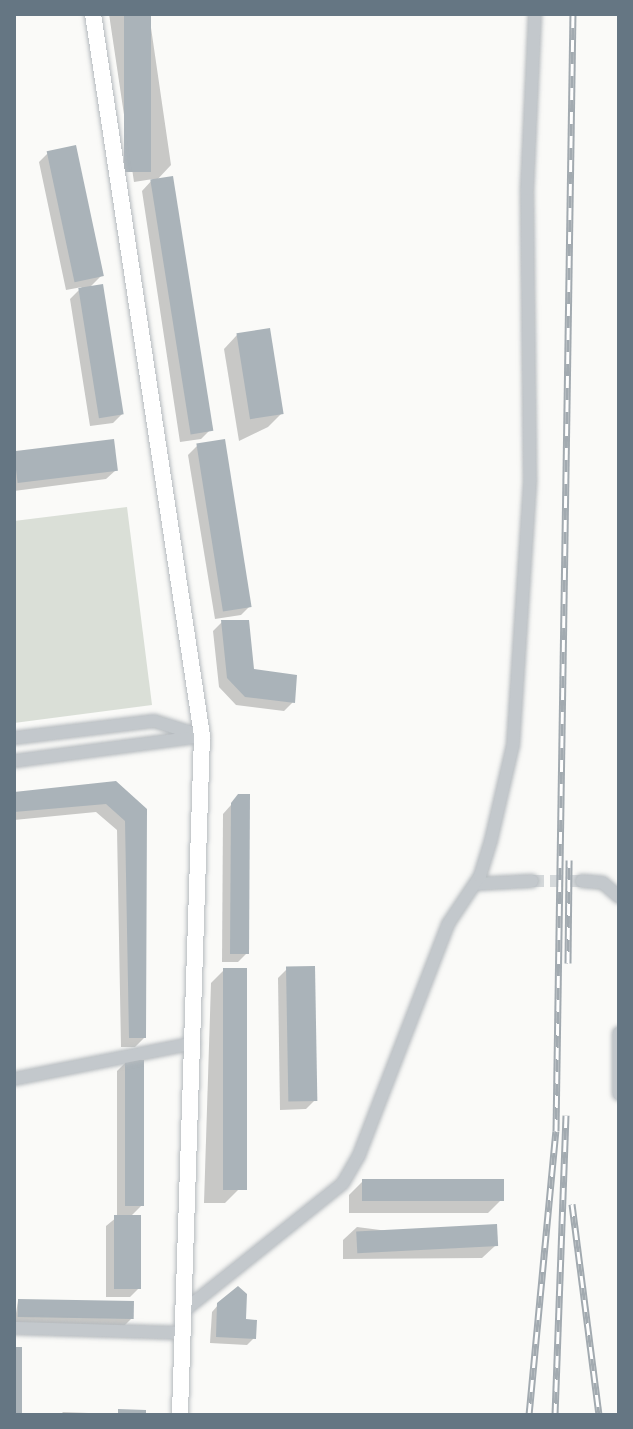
<!DOCTYPE html>
<style>
body{margin:0}
#map{position:relative;width:633px;height:1429px;overflow:hidden;background:#fafaf8;font-family:"Space Grotesk",sans-serif}
div>[style]{position:absolute}
.green>*{inset:0;background:#dadfd7}
.shadow>*{inset:0;background:#0003}
.building>*{inset:0;background:#aab3b9;transform-origin:0 0}
.minor-tunnel>*{height:12px;margin-top:-6px;transform-origin:0;background:repeating-linear-gradient(90deg,#d5d9db 0 12px,transparent 0 18px)}
.roads{filter:drop-shadow(0 0 2px #b5babe) drop-shadow(0 0 2px #b5babe)}
.minor>*{height:12px;margin:-6px;padding:0 6px;transform-origin:6px;border-radius:6px;background:#c3c8cc}
.major>*{height:16px;margin:-8px;padding:0 8px;transform-origin:8px;border-radius:8px;background:#fff}
.rail>*{height:7px;margin-top:-3.5px;transform-origin:0;background:repeating-linear-gradient(90deg,#fff 0 12px,#a2aab0 0 24px);box-sizing:border-box;border-block:2px solid #a2aab0}
span{translate:-50% -50%;white-space:nowrap;text-align:center;line-height:1.15;-webkit-text-stroke:8px #fff;paint-order:stroke}
.frame{position:absolute;inset:0;border:16px solid #657683;pointer-events:none}
</style>
<div id="map">
<div class="green">
<i style="clip-path:polygon(127px 507px,152px 705px,14px 723px,14px 521px)"></i>
</div>
<div class="shadow">
<i style="clip-path:polygon(109px 14px,149px 14px,171px 165px,156px 181px,210px 430px,201px 439px,180px 442px,142px 191px,153px 179px,134px 182px)"></i>
<i style="clip-path:polygon(48px 153px,101px 276px,88px 289px,122px 414px,113px 423px,90px 426px,70px 299px,82px 287px,66px 290px,39px 162px)"></i>
<i style="clip-path:polygon(237px 335px,282px 413px,268px 427px,239px 441px,224px 349px)"></i>
<i style="clip-path:polygon(197px 446px,250px 606px,241px 615px,215px 619px,188px 455px)"></i>
<i style="clip-path:polygon(14px 454px,116px 470px,106px 479px,14px 491px)"></i>
<i style="clip-path:polygon(222px 622px,252px 671px,293px 702px,284px 711px,236px 705px,219px 687px,213px 631px)"></i>
<i style="clip-path:polygon(115px 783px,145px 810px,144px 1038px,135px 1047px,121px 1047px,117px 830px,96px 812px,14px 820px,14px 794px)"></i>
<i style="clip-path:polygon(239px 796px,247px 953px,238px 962px,222px 962px,223px 814px)"></i>
<i style="clip-path:polygon(287px 969px,315px 1100px,306px 1109px,280px 1110px,278px 978px)"></i>
<i style="clip-path:polygon(224px 970px,238px 1190px,225px 1203px,204px 1203px,211px 983px)"></i>
<i style="clip-path:polygon(126px 1062px,142px 1205px,130px 1217px,139px 1288px,130px 1297px,106px 1297px,106px 1226px,117px 1217px,117px 1071px)"></i>
<i style="clip-path:polygon(363px 1181px,502px 1199px,488px 1213px,349px 1213px,349px 1195px)"></i>
<i style="clip-path:polygon(357px 1227px,496px 1245px,482px 1258px,343px 1259px,343px 1240px)"></i>
<i style="clip-path:polygon(18px 1301px,132px 1318px,123px 1327px,14px 1325px)"></i>
<i style="clip-path:polygon(219px 1304px,244px 1321px,254px 1338px,247px 1345px,210px 1343px,212px 1312px)"></i>
<i style="clip-path:polygon(63px 1412px,89px 1413px,89px 1415px,60px 1415px)"></i>
</div>
<div class="building">
<i style="left:124px;top:14px;width:27px;height:158px"></i>
<i style="left:76px;top:145px;width:134px;height:30px;rotate:78deg"></i>
<i style="left:173px;top:176px;width:258px;height:23px;rotate:81deg"></i>
<i style="left:103px;top:284px;width:132px;height:25px;rotate:81deg"></i>
<i style="left:270px;top:328px;width:87px;height:34px;rotate:81deg"></i>
<i style="left:114px;top:439px;width:32px;height:101px;rotate:83deg"></i>
<i style="left:225px;top:439px;width:170px;height:29px;rotate:81deg"></i>
<i style="clip-path:polygon(221px 620px,249px 620px,254px 669px,297px 675px,295px 703px,245px 697px,227px 678px)"></i>
<i style="clip-path:polygon(116px 781px,147px 809px,146px 1038px,129px 1038px,125px 821px,106px 804px,14px 812px,14px 792px)"></i>
<i style="clip-path:polygon(238px 794px,250px 794px,249px 954px,230px 954px,231px 803px)"></i>
<i style="left:315px;top:966px;width:135px;height:29px;rotate:89deg"></i>
<i style="left:223px;top:968px;width:24px;height:222px"></i>
<i style="left:125px;top:1060px;width:19px;height:146px"></i>
<i style="left:362px;top:1179px;width:142px;height:22px"></i>
<i style="left:114px;top:1215px;width:27px;height:74px"></i>
<i style="left:497px;top:1224px;width:22px;height:141px;rotate:87deg"></i>
<i style="clip-path:polygon(238px 1286px,247px 1294px,246px 1319px,257px 1320px,256px 1339px,216px 1337px,217px 1303px)"></i>
<i style="left:18px;top:1299px;width:116px;height:18px;rotate:1deg"></i>
<i style="left:14px;top:1347px;width:8px;height:68px"></i>
<i style="clip-path:polygon(118px 1409px,146px 1410px,146px 1415px,118px 1415px)"></i>
</div>
<div class="minor-tunnel">
<i style="left:532px;top:881px;width:50px"></i>
</div>
<div class="roads">
<div class="minor">
<i style="left:14px;top:738px;width:141px;rotate:-6.9deg"></i>
<i style="left:154px;top:721px;width:50px;rotate:17.4deg"></i>
<i style="left:14px;top:761px;width:185px;rotate:-7.5deg"></i>
<i style="left:582px;top:881px;width:21px;rotate:5deg"></i>
<i style="left:603px;top:883px;width:21px;rotate:41deg"></i>
<i style="left:475px;top:884px;width:57px;rotate:-3deg"></i>
<i style="left:619px;top:1033px;width:61px;rotate:90deg"></i>
<i style="left:14px;top:1079px;width:184px;rotate:-11.3deg"></i>
<i style="left:186px;top:1309px;width:201px;rotate:-38.7deg"></i>
<i style="left:343px;top:1183px;width:32px;rotate:-60deg"></i>
<i style="left:359px;top:1155px;width:248px;rotate:-68.9deg"></i>
<i style="left:448px;top:924px;width:58px;rotate:-56.3deg"></i>
<i style="left:480px;top:876px;width:38px;rotate:-73deg"></i>
<i style="left:491px;top:840px;width:98px;rotate:-77deg"></i>
<i style="left:513px;top:745px;width:266px;rotate:-86.3deg"></i>
<i style="left:530px;top:480px;width:291px;rotate:-90.6deg"></i>
<i style="left:527px;top:189px;width:175px;rotate:-87.4deg"></i>
<i style="left:14px;top:1328px;width:171px;rotate:1.7deg"></i>
</div>
<div class="major">
<i style="left:93px;top:14px;width:730px;rotate:81.41deg"></i>
<i style="left:202px;top:736px;width:679px;rotate:91.86deg"></i>
</div>
</div>
<div class="rail">
<i style="left:568px;top:963px;width:103px;rotate:-89.4deg"></i>
<i style="left:572px;top:1204px;width:213px;rotate:82.7deg"></i>
<i style="left:529px;top:1415px;width:285px;rotate:-84.6deg"></i>
<i style="left:556px;top:1131px;width:1117px;rotate:-89.13deg"></i>
<i style="left:555px;top:1415px;width:300px;rotate:-87.9deg"></i>
</div>
<div class="frame"></div>
</div>
